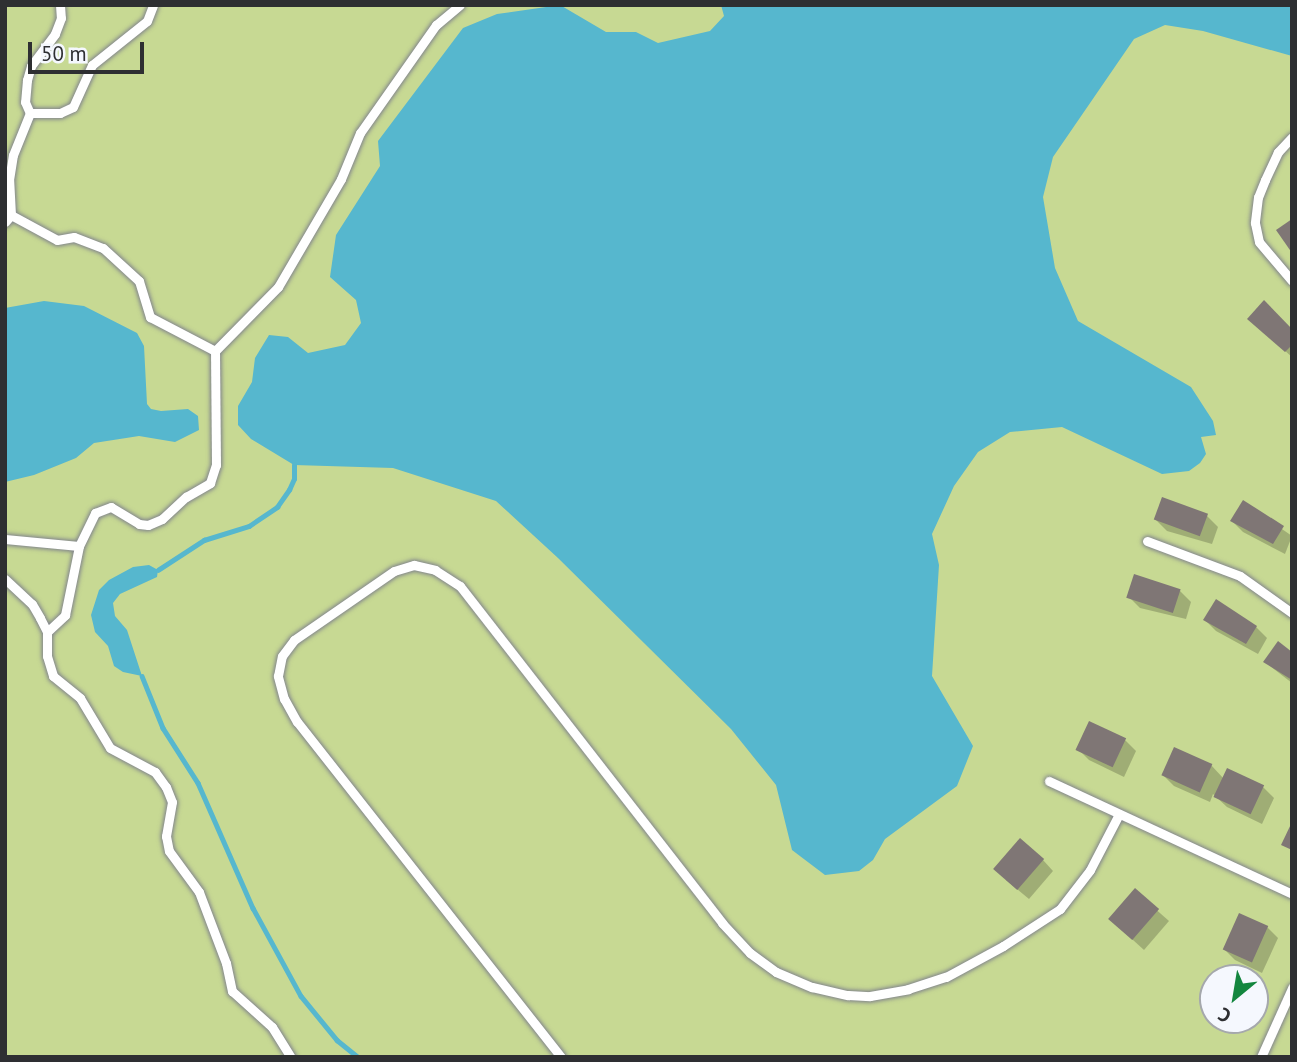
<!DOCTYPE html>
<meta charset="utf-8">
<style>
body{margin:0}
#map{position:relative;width:1297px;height:1062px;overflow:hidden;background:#f5f8fe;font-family:"PT Sans",sans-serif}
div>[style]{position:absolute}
.green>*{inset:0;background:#c7d993}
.water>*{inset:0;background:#56b7ce}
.shadow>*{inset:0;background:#0003}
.stream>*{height:4.5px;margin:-2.25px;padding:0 2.25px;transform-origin:2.25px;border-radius:2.25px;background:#56b7ce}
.building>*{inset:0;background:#7f7675;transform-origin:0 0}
.roads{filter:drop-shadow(0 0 2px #82858c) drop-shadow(0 0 2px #82858c)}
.lane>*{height:9px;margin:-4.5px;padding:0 4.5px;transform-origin:4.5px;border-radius:4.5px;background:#fff}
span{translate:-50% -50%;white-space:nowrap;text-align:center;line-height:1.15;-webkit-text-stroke:6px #f5f8fe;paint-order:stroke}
.frame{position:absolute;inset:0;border:7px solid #2e2f32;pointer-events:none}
.north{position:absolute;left:1199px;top:964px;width:70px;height:70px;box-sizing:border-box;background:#f5f8fe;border:2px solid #a5a8ac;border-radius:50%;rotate:210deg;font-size:19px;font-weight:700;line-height:28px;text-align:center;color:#2e2f32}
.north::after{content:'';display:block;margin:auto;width:24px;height:32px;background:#13863f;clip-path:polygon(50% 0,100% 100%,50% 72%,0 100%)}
.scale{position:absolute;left:28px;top:42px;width:116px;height:32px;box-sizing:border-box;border:4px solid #2e2f32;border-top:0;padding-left:9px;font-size:21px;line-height:24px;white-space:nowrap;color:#2e2f32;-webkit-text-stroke:5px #f5f8fe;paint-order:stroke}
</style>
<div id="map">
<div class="green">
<i style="clip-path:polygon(evenodd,5px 5px,1292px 5px,1292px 1057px,5px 1057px,5px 5px,1213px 978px,1255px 978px,1255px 1020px,1213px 1020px,1213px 978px)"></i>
</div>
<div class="water">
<i style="clip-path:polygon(560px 5px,606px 32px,636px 32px,658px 43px,710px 31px,724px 16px,721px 5px,1292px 5px,1292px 56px,1203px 31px,1165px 25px,1134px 39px,1053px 157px,1043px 197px,1055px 268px,1078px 321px,1191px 387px,1213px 421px,1216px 435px,1201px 437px,1206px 454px,1200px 463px,1189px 471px,1162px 474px,1062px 427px,1010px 432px,978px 452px,954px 486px,932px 534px,939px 565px,932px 676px,973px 746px,957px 786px,885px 839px,873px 860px,859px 871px,825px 875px,792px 850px,776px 785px,731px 729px,558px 558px,496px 501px,393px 468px,294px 465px,251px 439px,238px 425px,238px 406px,252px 382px,255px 358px,269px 335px,288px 337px,308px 353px,345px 345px,361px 323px,356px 300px,330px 277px,336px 235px,380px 166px,378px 141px,463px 28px,497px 14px)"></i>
<i style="clip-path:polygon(44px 301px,84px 306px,137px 333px,144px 346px,147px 404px,151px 409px,161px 411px,188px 409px,198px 416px,199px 430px,175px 442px,139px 436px,94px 443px,76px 458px,34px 475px,5px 482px,5px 308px)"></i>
<i style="clip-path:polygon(149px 565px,158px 570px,157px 577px,120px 594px,113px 603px,115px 616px,127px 630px,142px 676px,123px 672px,114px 666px,108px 646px,95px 632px,91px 615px,99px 590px,109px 580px,133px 567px)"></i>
</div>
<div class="shadow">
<i style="clip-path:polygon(1260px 329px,1292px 331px,1292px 357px)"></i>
<i style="clip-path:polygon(1243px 502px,1292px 536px,1285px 554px,1243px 532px,1232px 521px)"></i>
<i style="clip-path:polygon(1207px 516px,1218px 527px,1212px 544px,1167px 531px,1156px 520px)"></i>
<i style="clip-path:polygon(1180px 591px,1191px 602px,1186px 619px,1140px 608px,1129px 597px)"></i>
<i style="clip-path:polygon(1205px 620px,1256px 627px,1267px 638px,1258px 654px,1216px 631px)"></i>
<i style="clip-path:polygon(1292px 654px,1292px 683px,1265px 662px)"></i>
<i style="clip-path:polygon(1125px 740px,1136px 751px,1124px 777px,1089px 760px,1078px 749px)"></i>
<i style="clip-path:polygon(1211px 765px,1224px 779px,1263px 787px,1274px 798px,1262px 824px,1227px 807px,1213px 794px,1210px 802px,1174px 786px,1163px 775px)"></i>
<i style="clip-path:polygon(1043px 860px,1053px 871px,1029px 899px,1006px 880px)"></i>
<i style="clip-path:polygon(1135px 891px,1169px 921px,1144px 950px,1122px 930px)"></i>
<i style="clip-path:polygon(1267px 927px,1278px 938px,1262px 973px,1235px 960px,1224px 949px)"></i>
</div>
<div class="stream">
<i style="left:158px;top:570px;width:55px;rotate:-33.1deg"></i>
<i style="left:204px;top:540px;width:47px;rotate:-17.3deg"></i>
<i style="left:249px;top:526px;width:34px;rotate:-34deg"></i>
<i style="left:277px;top:507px;width:21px;rotate:-55deg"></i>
<i style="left:289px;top:490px;width:12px;rotate:-66deg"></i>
<i style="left:294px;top:479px;width:14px;rotate:-90deg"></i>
<i style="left:142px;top:676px;width:56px;rotate:68deg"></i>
<i style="left:163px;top:728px;width:65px;rotate:57.5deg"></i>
<i style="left:198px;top:783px;width:137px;rotate:66.3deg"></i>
<i style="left:253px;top:908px;width:100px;rotate:61.4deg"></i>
<i style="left:301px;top:996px;width:57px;rotate:50.7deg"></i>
<i style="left:337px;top:1040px;width:27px;rotate:39deg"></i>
</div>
<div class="building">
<i style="clip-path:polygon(1292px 219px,1292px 253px,1276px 230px)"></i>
<i style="clip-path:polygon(1264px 300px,1292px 329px,1292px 345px,1285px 352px,1247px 319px)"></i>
<i style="left:1162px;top:497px;width:49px;height:24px;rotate:20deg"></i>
<i style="clip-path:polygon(1243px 500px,1284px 526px,1273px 544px,1230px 521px)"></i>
<i style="left:1134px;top:574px;width:49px;height:25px;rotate:18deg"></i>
<i style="clip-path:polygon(1216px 599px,1257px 626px,1246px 644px,1203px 620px)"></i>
<i style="clip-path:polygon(1278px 641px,1292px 652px,1292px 680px,1263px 662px)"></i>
<i style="left:1089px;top:721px;width:41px;height:32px;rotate:25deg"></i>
<i style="left:1174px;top:747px;width:42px;height:31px;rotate:24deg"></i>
<i style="left:1227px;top:768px;width:41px;height:32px;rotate:25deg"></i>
<i style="clip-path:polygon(1292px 822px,1292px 850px,1281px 845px)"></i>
<i style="left:1020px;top:838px;width:32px;height:41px;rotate:41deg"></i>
<i style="left:1135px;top:888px;width:32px;height:41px;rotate:41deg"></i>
<i style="left:1239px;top:913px;width:32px;height:40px;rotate:24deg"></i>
</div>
<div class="roads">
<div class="lane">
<i style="left:60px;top:5px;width:13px;rotate:86deg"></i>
<i style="left:61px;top:18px;width:17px;rotate:111deg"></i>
<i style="left:55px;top:34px;width:40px;rotate:127deg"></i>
<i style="left:31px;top:66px;width:15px;rotate:106deg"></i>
<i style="left:27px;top:80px;width:22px;rotate:95deg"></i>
<i style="left:25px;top:102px;width:12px;rotate:66deg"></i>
<i style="left:30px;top:113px;width:30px"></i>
<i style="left:60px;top:113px;width:14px;rotate:-25deg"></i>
<i style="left:73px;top:107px;width:46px;rotate:-65.7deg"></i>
<i style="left:92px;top:65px;width:70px;rotate:-38.7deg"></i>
<i style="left:147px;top:21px;width:17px;rotate:-69deg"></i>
<i style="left:1292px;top:137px;width:21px;rotate:133deg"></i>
<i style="left:1278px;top:152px;width:31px;rotate:115deg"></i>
<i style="left:1265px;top:180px;width:18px;rotate:112deg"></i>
<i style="left:1258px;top:197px;width:26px;rotate:97deg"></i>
<i style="left:1255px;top:223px;width:19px;rotate:78deg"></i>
<i style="left:1259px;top:242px;width:51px;rotate:49.8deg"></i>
<i style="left:11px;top:215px;width:52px;rotate:28.5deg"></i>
<i style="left:57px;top:240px;width:17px;rotate:-10deg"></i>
<i style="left:74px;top:237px;width:31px;rotate:21deg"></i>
<i style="left:103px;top:248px;width:49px;rotate:42.5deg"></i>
<i style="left:139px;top:281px;width:38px;rotate:73deg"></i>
<i style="left:150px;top:317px;width:73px;rotate:27.6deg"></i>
<i style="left:5px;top:222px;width:9px;rotate:-49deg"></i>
<i style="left:11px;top:215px;width:35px;rotate:-93deg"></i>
<i style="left:9px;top:180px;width:25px;rotate:-81deg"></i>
<i style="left:13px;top:155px;width:45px;rotate:-68deg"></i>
<i style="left:215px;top:351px;width:90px;rotate:-45.5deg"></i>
<i style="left:278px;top:287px;width:125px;rotate:-59.7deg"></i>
<i style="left:341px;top:179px;width:50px;rotate:-67.6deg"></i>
<i style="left:360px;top:133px;width:132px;rotate:-54.9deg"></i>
<i style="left:436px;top:25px;width:31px;rotate:-40deg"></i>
<i style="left:5px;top:539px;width:74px;rotate:5.4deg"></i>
<i style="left:1147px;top:541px;width:99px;rotate:20.6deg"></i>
<i style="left:1240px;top:576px;width:64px;rotate:35.4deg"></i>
<i style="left:5px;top:579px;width:37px;rotate:43deg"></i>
<i style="left:32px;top:604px;width:16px;rotate:60deg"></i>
<i style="left:40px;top:618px;width:16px;rotate:63deg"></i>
<i style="left:47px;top:632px;width:24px;rotate:90deg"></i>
<i style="left:47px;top:656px;width:21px;rotate:73deg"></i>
<i style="left:53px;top:676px;width:35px;rotate:39deg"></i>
<i style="left:80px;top:698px;width:58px;rotate:59deg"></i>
<i style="left:110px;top:748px;width:51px;rotate:28.1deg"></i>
<i style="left:155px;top:772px;width:19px;rotate:54deg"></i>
<i style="left:166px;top:787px;width:16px;rotate:68deg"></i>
<i style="left:172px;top:802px;width:35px;rotate:100deg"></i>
<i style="left:166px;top:836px;width:15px;rotate:79deg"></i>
<i style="left:169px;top:851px;width:51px;rotate:53.8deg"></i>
<i style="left:199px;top:892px;width:76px;rotate:69.2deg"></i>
<i style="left:226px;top:963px;width:29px;rotate:78deg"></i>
<i style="left:232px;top:991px;width:54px;rotate:42deg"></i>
<i style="left:272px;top:1027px;width:36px;rotate:58deg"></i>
<i style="left:47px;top:632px;width:25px;rotate:-43deg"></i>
<i style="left:65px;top:615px;width:70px;rotate:-78.5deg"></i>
<i style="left:79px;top:546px;width:37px;rotate:-64deg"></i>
<i style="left:95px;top:513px;width:17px;rotate:-21deg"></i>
<i style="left:111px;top:507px;width:33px;rotate:31deg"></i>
<i style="left:139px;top:524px;width:9px;rotate:6deg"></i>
<i style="left:148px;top:525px;width:15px;rotate:-23deg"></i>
<i style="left:162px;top:519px;width:33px;rotate:-43deg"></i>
<i style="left:186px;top:497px;width:28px;rotate:-30deg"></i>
<i style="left:210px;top:483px;width:19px;rotate:-72deg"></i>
<i style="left:216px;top:465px;width:114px;rotate:-90.5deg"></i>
<i style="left:1049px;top:781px;width:268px;rotate:24.9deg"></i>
<i style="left:561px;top:1057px;width:427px;rotate:-128.2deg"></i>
<i style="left:297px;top:722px;width:26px;rotate:-119deg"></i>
<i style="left:284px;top:699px;width:24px;rotate:-105deg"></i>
<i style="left:278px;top:676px;width:20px;rotate:-79deg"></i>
<i style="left:282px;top:656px;width:20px;rotate:-53deg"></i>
<i style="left:294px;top:640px;width:121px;rotate:-34.6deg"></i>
<i style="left:394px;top:571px;width:21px;rotate:-17deg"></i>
<i style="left:414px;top:565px;width:22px;rotate:13deg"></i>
<i style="left:435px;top:570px;width:30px;rotate:33deg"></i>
<i style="left:460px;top:586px;width:427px;rotate:52.1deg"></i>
<i style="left:722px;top:923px;width:41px;rotate:47deg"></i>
<i style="left:750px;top:953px;width:32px;rotate:36deg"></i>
<i style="left:776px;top:972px;width:39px;rotate:23deg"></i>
<i style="left:812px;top:987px;width:37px;rotate:13deg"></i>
<i style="left:848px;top:995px;width:22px;rotate:3deg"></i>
<i style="left:870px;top:996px;width:39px;rotate:-10deg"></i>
<i style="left:908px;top:989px;width:40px;rotate:-18deg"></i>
<i style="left:946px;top:977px;width:65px;rotate:-28.5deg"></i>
<i style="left:1003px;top:946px;width:68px;rotate:-33deg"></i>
<i style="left:1060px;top:909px;width:49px;rotate:-52.4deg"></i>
<i style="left:1090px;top:870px;width:63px;rotate:-62.6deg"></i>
<i style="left:1261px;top:1057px;width:76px;rotate:-65.8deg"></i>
</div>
</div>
<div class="frame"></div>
<div class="north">С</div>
<div class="scale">50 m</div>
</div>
